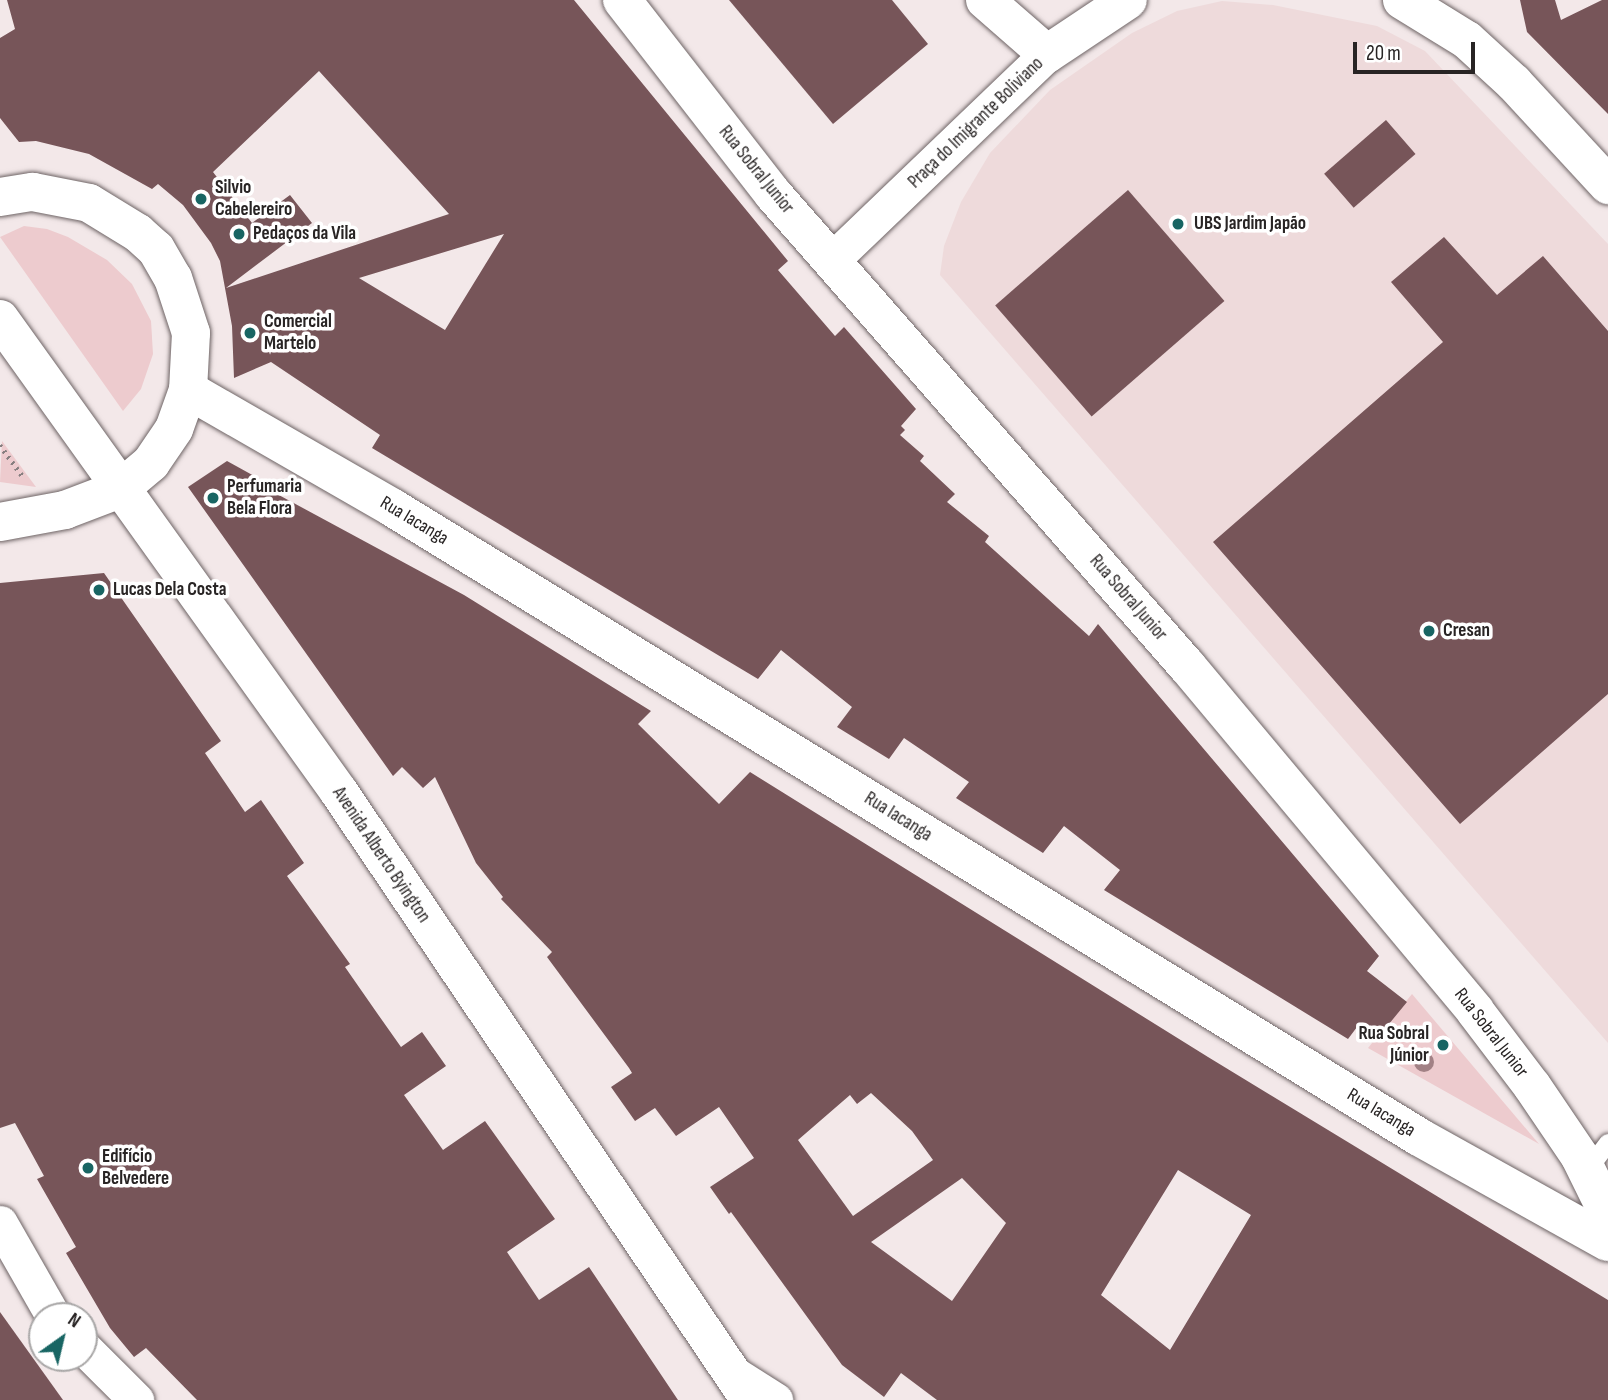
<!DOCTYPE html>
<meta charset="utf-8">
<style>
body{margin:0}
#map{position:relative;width:1608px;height:1400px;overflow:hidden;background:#f3e8e9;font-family:"Sofia Sans Condensed",sans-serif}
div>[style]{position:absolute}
.built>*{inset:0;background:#eedadb}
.green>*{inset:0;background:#edcbce}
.building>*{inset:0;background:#775559;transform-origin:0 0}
.path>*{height:4.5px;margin-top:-2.25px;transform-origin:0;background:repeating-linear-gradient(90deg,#877f80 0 2px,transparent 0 7px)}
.roads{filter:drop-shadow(0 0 2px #6e6465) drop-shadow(0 0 2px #6e6465)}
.lane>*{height:18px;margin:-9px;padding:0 9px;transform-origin:9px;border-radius:9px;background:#fff}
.street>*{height:35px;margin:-17.5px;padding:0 17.5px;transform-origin:17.5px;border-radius:17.5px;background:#fff}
.secondary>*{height:38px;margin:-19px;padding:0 19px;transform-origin:19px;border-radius:19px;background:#fff}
.trees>*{width:20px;height:20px;margin:-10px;border-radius:50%;background:#a28185}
.dots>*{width:19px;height:19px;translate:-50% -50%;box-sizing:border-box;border:4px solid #fff;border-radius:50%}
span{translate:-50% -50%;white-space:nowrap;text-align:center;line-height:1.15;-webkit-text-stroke:7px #fff;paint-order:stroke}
.street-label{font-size:19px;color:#282424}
.poi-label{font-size:19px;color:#282424;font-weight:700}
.left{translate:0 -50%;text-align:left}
.right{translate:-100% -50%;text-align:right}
.north{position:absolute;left:28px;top:1302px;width:70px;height:70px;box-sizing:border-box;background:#fff;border:2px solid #a9a7a7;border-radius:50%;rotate:34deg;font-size:19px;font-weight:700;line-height:28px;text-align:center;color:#282424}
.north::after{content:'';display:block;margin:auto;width:24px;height:32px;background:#186563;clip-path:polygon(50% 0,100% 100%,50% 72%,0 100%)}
.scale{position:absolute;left:1353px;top:42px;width:122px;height:32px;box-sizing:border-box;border:4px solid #282424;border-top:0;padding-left:9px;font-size:21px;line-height:24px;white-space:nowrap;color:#282424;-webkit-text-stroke:5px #fff;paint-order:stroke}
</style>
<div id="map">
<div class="built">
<i style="clip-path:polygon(1222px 1px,1273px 5px,1377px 26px,1425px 51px,1608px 244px,1608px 1043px,940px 275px,944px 246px,961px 202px,990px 153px,1050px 90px,1132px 33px,1177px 11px)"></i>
</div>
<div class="green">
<i style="clip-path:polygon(24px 226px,47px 229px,68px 237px,107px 260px,132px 284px,151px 321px,153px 354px,141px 389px,123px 411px,0 237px)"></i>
<i style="clip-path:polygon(2px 441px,36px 487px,0 482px)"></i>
<i style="clip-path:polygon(1412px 994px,1539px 1144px,1368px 1048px)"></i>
</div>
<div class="building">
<i style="clip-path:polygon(evenodd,7px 0,574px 0,788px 261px,778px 270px,835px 336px,844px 327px,916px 409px,901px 426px,905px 430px,900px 435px,924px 456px,920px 461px,955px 494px,947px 502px,989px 536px,985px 542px,1089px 636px,1098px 624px,1379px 956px,1367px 971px,1407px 1002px,1375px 1041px,1357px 1027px,1348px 1039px,1104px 890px,1120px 870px,1064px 826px,1043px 853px,956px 798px,969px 782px,904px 738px,889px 759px,837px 727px,852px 707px,781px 650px,758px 679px,372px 448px,380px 435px,271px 362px,234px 378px,232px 326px,220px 261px,211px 243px,183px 205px,158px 184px,152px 189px,89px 154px,36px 141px,19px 142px,0 118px,0 38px,15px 29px,7px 0,319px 71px,449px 214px,226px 288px,312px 223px,290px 195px,252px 223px,213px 172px,319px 71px,7px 0,504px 234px,445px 330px,359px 278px,504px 234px)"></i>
<i style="clip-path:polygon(729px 0,892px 0,928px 44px,833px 124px)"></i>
<i style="clip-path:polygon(1520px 0,1555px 0,1561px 20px,1602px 0,1608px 0,1608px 114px,1527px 32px)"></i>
<i style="left:1386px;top:120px;width:45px;height:82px;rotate:49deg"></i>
<i style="left:1128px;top:190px;width:147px;height:176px;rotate:49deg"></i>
<i style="clip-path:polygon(1444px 237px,1497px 295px,1543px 256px,1608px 331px,1608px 694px,1460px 824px,1213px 542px,1443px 342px,1391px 282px)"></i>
<i style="clip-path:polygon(evenodd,227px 461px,267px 483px,264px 487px,464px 595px,651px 711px,638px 724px,719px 804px,750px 772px,1208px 1057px,1608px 1300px,1608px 1400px,937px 1400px,901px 1373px,884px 1397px,842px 1365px,731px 1212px,729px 1214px,710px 1187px,754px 1158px,719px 1107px,676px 1136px,655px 1108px,635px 1121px,611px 1087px,632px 1073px,629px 1068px,547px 957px,552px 952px,501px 899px,503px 897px,476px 863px,435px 777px,423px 788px,402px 767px,393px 776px,188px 487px,227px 461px,871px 1093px,912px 1131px,933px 1160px,853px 1216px,798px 1140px,850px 1095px,857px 1104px,871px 1093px,227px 461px,1178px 1170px,1251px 1215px,1170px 1350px,1101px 1295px,1178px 1170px,227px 461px,962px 1178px,1006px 1223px,952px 1301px,871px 1242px,962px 1178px)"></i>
<i style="clip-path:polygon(104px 573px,221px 741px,205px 753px,245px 812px,261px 800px,304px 863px,287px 876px,350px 964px,345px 967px,377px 1013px,401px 1047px,422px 1032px,446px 1066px,404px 1095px,443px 1150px,485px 1121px,555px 1219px,507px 1252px,539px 1300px,589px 1267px,678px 1400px,197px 1400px,146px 1348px,134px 1357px,110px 1328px,66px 1253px,76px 1247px,37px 1179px,44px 1176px,15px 1123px,0 1128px,0 583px)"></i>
<i style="clip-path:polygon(0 1312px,63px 1400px,0 1400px)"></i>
</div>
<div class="path">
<i style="left:0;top:445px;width:41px;rotate:54deg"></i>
</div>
<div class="roads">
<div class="lane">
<i style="left:1587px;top:1171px;width:35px;rotate:-53deg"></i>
</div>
<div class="street">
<i style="left:833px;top:259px;width:296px;rotate:-43.8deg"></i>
<i style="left:0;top:1223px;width:107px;rotate:60.3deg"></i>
<i style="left:84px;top:1348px;width:74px;rotate:45deg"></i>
<i style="left:734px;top:1374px;width:49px;rotate:32.4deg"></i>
</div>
<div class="secondary">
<i style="left:622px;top:0;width:246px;rotate:52.1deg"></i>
<i style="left:773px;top:194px;width:628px;rotate:48.75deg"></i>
<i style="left:1187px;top:666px;width:449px;rotate:50.1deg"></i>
<i style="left:1475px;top:1011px;width:94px;rotate:52.8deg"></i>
<i style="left:1532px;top:1086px;width:86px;rotate:55.9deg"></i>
<i style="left:1580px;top:1157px;width:64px;rotate:63.8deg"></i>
<i style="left:985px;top:0;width:82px;rotate:41.1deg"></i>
<i style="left:1047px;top:54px;width:97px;rotate:-33.7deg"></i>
<i style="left:1402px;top:0;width:76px;rotate:31.6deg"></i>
<i style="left:1467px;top:40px;width:64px;rotate:42.5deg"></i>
<i style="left:1514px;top:83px;width:139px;rotate:47.3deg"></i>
<i style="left:0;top:197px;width:33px;rotate:-9deg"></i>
<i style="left:33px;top:192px;width:57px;rotate:11.1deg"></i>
<i style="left:89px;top:203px;width:57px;rotate:31.5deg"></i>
<i style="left:138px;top:233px;width:24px;rotate:42deg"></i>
<i style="left:156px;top:249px;width:34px;rotate:60deg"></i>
<i style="left:173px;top:278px;width:58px;rotate:71.9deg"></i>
<i style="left:191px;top:333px;width:57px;rotate:93deg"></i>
<i style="left:188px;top:390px;width:41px;rotate:109.7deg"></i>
<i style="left:174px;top:429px;width:41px;rotate:124.1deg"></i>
<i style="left:151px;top:463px;width:40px;rotate:140deg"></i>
<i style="left:120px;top:489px;width:59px;rotate:159.1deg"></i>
<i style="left:65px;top:510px;width:66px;rotate:169.5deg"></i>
<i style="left:0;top:319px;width:582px;rotate:54.37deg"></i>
<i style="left:339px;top:792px;width:734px;rotate:55.94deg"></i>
<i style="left:188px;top:390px;width:237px;rotate:29.9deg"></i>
<i style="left:393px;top:508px;width:1203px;rotate:31.51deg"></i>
<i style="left:1419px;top:1137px;width:216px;rotate:29.1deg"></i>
</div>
</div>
<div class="trees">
<i style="left:1424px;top:1062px"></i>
</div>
<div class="dots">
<i style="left:201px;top:199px;background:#186563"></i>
<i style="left:1178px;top:224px;background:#186563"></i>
<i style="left:239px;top:234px;background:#186563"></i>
<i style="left:250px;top:333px;background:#186563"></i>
<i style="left:213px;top:498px;background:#186563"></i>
<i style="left:99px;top:590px;background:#186563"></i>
<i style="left:1429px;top:631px;background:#186563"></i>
<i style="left:1443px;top:1045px;background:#186563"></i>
<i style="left:88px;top:1168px;background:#186563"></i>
</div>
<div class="street-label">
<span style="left:976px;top:123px;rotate:-44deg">Praça do Imigrante Boliviano</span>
<span style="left:756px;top:170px;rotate:51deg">Rua Sobral Junior</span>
<span style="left:414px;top:521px;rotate:31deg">Rua Iacanga</span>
<span style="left:1128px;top:598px;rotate:49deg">Rua Sobral Junior</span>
<span style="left:898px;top:817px;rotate:32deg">Rua Iacanga</span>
<span style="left:381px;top:855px;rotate:56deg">Avenida Alberto Byington</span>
<span style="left:1491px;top:1033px;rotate:52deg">Rua Sobral Junior</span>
<span style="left:1381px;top:1113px;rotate:31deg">Rua Iacanga</span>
</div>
<div class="poi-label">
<span class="left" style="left:215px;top:199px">Silvio<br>Cabelereiro</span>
<span class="left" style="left:1194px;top:224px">UBS Jardim Japão</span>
<span class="left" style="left:253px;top:234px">Pedaços da Vila</span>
<span class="left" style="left:264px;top:333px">Comercial<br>Martelo</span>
<span class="left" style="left:227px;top:498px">Perfumaria<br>Bela Flora</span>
<span class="left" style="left:113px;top:590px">Lucas Dela Costa</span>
<span class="left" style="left:1443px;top:631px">Cresan</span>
<span class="right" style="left:1429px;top:1045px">Rua Sobral<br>Júnior</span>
<span class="left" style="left:102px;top:1168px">Edifício<br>Belvedere</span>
</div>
<div class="north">N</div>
<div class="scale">20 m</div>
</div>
